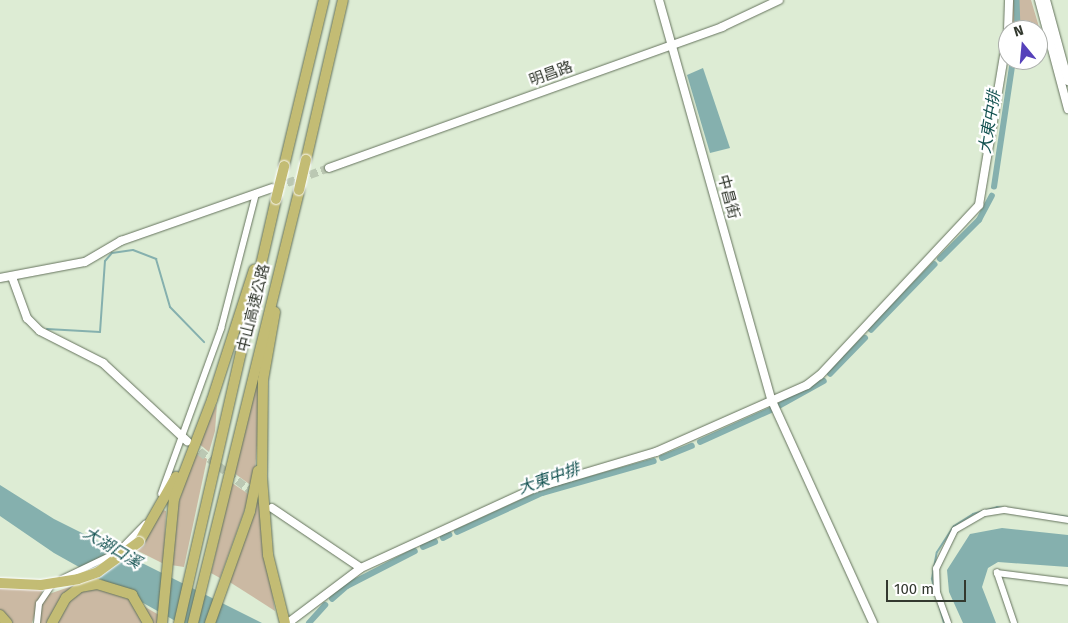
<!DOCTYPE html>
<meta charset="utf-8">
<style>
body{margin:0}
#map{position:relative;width:1068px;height:623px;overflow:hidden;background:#ddecd4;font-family:"Fira Sans","Noto Sans TC",sans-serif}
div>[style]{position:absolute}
.green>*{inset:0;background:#cbb9a3}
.water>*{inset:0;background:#85b0ae}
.stream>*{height:2px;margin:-1px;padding:0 1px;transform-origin:1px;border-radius:1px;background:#85b0ae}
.canal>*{height:5.5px;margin:-2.75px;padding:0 2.75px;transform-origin:2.75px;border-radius:2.75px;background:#85b0ae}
.secondary-tunnel>*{height:8px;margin-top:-4px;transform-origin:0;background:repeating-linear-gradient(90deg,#bbc8b3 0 8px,transparent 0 12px)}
.roads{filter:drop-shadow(0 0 1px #65735d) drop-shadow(0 0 1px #65735d)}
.street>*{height:5.5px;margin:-2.75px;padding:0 2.75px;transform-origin:2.75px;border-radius:2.75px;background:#fff}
.secondary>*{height:8px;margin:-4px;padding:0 4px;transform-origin:4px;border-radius:4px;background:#fff}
.highway>*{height:10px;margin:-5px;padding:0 5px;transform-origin:5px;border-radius:5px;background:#c3bc74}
.bridges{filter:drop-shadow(0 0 1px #fff) drop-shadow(0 0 1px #fff)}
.highway-bridge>*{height:10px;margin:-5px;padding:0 5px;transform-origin:5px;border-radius:5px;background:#c3bc74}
span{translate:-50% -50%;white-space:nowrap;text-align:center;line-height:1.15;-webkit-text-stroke:4.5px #fff;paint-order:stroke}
.street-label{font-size:15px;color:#33392f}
.water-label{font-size:16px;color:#135251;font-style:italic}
.north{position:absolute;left:998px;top:20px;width:50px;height:50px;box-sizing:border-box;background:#fff;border:1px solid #adb0ac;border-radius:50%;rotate:343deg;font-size:14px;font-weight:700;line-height:20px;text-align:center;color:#33392f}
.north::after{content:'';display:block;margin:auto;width:18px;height:22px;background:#5642ba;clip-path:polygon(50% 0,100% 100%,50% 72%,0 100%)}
.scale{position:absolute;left:886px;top:580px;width:80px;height:22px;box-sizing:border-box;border:2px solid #33392f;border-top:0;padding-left:6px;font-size:15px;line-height:18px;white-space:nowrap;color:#33392f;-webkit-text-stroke:4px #fff;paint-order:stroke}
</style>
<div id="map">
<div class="green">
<i style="clip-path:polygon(1012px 0,1031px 0,1045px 47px,1038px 46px,1038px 30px,1012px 30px)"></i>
<i style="clip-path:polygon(265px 339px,255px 471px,252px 486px,234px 473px)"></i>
<i style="clip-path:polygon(217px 404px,215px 431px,209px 452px,198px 443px)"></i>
<i style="clip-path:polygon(195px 451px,207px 459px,184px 567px,171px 565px,175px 514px)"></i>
<i style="clip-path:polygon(232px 483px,250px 495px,220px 578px,211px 573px)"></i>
<i style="clip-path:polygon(256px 501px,259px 503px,275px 611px,228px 581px)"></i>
<i style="clip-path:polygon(163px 510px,166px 511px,164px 564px,136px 550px)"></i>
<i style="clip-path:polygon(95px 578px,159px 615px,158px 623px,39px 623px,42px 603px,49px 594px)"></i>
<i style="clip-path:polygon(0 586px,43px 589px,32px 623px,0 623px)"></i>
</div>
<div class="water">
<i style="clip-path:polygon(703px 68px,730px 148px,710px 153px,687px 75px)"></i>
<i style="clip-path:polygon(0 485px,54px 519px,262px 623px,179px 623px,54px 553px,0 516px)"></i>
<i style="clip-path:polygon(1002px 528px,1068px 535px,1068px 567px,998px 562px,988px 568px,982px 587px,996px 623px,963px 623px,949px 592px,947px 570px,970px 534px)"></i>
</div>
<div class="stream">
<i style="left:47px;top:329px;width:53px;rotate:3.2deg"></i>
<i style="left:100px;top:332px;width:71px;rotate:-86deg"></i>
<i style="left:105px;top:261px;width:11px;rotate:-49deg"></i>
<i style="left:112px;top:253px;width:21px;rotate:-8deg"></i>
<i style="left:133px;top:250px;width:25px;rotate:21deg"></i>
<i style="left:156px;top:259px;width:50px;rotate:73.7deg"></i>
<i style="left:170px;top:307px;width:49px;rotate:45.8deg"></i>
<i style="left:944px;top:623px;width:46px;rotate:-105.3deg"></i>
<i style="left:932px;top:579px;width:27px;rotate:-80deg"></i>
<i style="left:937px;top:552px;width:31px;rotate:-57deg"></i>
<i style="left:954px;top:526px;width:22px;rotate:-32deg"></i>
<i style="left:973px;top:514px;width:25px;rotate:-16deg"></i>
<i style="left:997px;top:507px;width:72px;rotate:8deg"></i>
</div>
<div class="canal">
<i style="left:1017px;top:0;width:30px;rotate:88deg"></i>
<i style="left:994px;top:187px;width:128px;rotate:-81.5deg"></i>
<i style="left:940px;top:259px;width:55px;rotate:-45deg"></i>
<i style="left:979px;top:220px;width:27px;rotate:-62deg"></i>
<i style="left:871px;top:330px;width:91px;rotate:-45.9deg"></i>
<i style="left:830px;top:374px;width:50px;rotate:-45.8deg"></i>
<i style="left:779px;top:406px;width:51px;rotate:-29.1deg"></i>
<i style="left:700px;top:442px;width:78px;rotate:-24.3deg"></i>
<i style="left:662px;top:458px;width:32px;rotate:-22deg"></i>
<i style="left:457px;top:532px;width:94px;rotate:-24.6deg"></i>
<i style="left:542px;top:493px;width:116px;rotate:-15.9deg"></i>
<i style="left:443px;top:538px;width:7px;rotate:-27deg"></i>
<i style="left:423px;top:547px;width:13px;rotate:-23deg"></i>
<i style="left:332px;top:599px;width:20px;rotate:-41deg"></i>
<i style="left:347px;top:586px;width:76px;rotate:-27.2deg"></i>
<i style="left:309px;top:623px;width:24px;rotate:-48deg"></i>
</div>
<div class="secondary-tunnel">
<i style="left:276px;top:187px;width:56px;rotate:-19.7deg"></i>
<i style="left:190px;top:444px;width:83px;rotate:37.7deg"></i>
</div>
<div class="roads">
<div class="street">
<i style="left:161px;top:494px;width:176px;rotate:-70deg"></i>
<i style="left:221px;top:329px;width:139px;rotate:-75.5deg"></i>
<i style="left:62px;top:579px;width:62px;rotate:-25.7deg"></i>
<i style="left:118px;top:552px;width:39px;rotate:-46deg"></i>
<i style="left:37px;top:623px;width:19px;rotate:-84deg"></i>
<i style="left:39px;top:604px;width:23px;rotate:-56deg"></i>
<i style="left:948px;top:623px;width:32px;rotate:-110deg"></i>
<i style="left:937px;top:593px;width:24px;rotate:-92deg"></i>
<i style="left:936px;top:569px;width:43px;rotate:-64deg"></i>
<i style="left:955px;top:530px;width:34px;rotate:-30deg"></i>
<i style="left:985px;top:513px;width:20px;rotate:-9deg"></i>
<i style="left:1005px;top:510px;width:64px;rotate:9deg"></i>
<i style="left:1014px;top:623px;width:53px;rotate:-108.8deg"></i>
<i style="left:997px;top:573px;width:72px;rotate:7.2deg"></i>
</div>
<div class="secondary">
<i style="left:659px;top:0;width:417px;rotate:74.3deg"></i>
<i style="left:772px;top:401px;width:244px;rotate:65.5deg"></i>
<i style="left:1039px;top:0;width:113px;rotate:75.1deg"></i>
<i style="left:1046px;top:0;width:84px;rotate:74.8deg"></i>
<i style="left:1008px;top:30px;width:30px;rotate:-88deg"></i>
<i style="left:329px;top:168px;width:418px;rotate:-19.7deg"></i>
<i style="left:722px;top:27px;width:63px;rotate:-25.3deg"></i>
<i style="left:12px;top:277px;width:44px;rotate:69.9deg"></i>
<i style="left:27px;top:318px;width:18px;rotate:45deg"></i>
<i style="left:40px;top:331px;width:71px;rotate:26.9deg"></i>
<i style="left:103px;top:363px;width:115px;rotate:42.9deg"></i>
<i style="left:0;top:278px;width:86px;rotate:-10.7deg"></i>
<i style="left:85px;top:262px;width:42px;rotate:-30.3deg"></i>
<i style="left:121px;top:241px;width:160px;rotate:-19.3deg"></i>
<i style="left:272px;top:508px;width:107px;rotate:34deg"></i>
<i style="left:288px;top:623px;width:91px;rotate:-37deg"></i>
<i style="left:361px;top:568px;width:192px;rotate:-24.7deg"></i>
<i style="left:535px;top:488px;width:126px;rotate:-16.6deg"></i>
<i style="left:656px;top:452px;width:165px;rotate:-23.9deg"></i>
<i style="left:807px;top:385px;width:16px;rotate:-38deg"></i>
<i style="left:820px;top:375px;width:233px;rotate:-46.9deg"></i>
<i style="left:979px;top:205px;width:176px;rotate:-80.5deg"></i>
</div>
<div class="highway">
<i style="left:306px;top:160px;width:164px;rotate:-77deg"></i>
<i style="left:284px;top:166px;width:171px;rotate:-76.5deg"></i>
<i style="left:275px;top:312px;width:69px;rotate:100deg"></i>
<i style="left:263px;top:380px;width:98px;rotate:90.6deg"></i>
<i style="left:262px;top:478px;width:77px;rotate:85.5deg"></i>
<i style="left:268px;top:555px;width:70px;rotate:76deg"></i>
<i style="left:139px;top:542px;width:75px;rotate:-60.4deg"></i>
<i style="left:0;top:615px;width:11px;rotate:49deg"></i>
<i style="left:52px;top:623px;width:29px;rotate:-61deg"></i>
<i style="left:66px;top:598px;width:18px;rotate:-38deg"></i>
<i style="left:80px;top:587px;width:17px;rotate:-10deg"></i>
<i style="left:97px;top:584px;width:37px;rotate:17deg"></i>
<i style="left:132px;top:595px;width:32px;rotate:60deg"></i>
<i style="left:162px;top:623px;width:125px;rotate:-84.5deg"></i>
<i style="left:174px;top:499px;width:106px;rotate:-69deg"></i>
<i style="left:212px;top:400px;width:137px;rotate:-72.1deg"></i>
<i style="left:179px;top:623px;width:435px;rotate:-77.1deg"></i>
<i style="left:193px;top:623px;width:446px;rotate:-76.2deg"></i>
<i style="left:210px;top:623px;width:119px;rotate:-70.3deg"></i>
<i style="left:250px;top:511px;width:41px;rotate:-78.7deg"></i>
</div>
</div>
<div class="bridges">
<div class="highway-bridge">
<i style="left:299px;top:190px;width:31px;rotate:-77deg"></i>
<i style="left:276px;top:199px;width:34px;rotate:-76deg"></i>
<i style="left:0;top:583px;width:41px;rotate:2.8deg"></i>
<i style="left:41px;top:585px;width:37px;rotate:-9deg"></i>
<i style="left:78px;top:579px;width:21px;rotate:-19deg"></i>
<i style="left:98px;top:572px;width:51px;rotate:-36.2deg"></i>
</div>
</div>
<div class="street-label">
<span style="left:551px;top:74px;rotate:-20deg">明昌路</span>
<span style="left:728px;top:197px;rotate:75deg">中昌街</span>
<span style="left:254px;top:308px;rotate:-76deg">中山高速公路</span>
</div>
<div class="water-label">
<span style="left:990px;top:122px;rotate:-81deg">大東中排</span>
<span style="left:549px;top:479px;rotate:-19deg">大東中排</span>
<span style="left:112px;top:548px;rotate:31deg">大湖口溪</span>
</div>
<div class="north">N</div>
<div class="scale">100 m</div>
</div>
